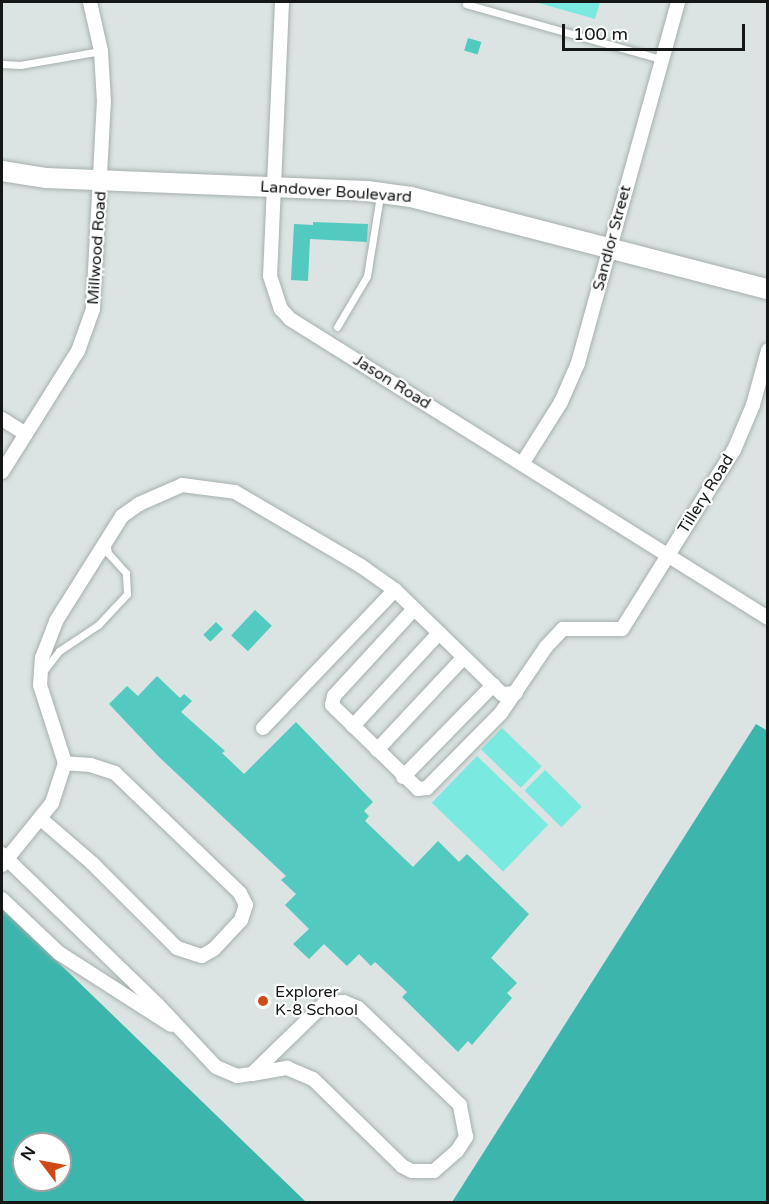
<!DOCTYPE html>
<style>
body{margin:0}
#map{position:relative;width:769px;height:1204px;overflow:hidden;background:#dbe4e3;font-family:"Varela Round",sans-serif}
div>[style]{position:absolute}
.green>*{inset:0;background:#7ae9df;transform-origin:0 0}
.forest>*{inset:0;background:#3cb6ad}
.building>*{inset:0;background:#53cac0;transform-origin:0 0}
.roads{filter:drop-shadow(0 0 2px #a6afae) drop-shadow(0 0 2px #a6afae)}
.lane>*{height:7px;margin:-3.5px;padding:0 3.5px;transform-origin:3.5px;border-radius:3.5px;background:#fff}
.street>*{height:14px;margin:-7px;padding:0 7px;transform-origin:7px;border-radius:7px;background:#fff}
.secondary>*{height:20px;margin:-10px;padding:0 10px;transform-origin:10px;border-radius:10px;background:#fff}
.dots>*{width:16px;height:16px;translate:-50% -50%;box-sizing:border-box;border:3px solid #fff;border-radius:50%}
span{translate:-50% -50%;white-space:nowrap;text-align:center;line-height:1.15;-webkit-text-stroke:4.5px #fff;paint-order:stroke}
.street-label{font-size:16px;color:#141716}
.poi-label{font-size:16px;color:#141716}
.left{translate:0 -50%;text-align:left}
.frame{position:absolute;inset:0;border:3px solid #141716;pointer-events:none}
.north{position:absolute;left:12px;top:1132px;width:60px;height:60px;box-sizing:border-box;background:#fff;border:2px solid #a1a2a2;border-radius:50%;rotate:302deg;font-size:16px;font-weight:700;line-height:24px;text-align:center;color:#141716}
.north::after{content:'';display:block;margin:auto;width:21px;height:27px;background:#d14a16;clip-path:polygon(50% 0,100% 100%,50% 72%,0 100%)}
.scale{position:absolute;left:562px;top:24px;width:183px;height:27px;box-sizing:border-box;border:3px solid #141716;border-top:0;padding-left:8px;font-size:18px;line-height:21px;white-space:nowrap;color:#141716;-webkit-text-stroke:4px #fff;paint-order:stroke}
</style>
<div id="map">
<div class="green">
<i style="clip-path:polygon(535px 2px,600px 2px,595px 19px)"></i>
<i style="left:502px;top:728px;width:55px;height:30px;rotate:44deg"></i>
<i style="left:477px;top:756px;width:99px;height:65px;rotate:44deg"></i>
<i style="left:545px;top:770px;width:52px;height:29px;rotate:45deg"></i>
</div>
<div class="forest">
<i style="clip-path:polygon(756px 724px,768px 731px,767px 1202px,452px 1202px)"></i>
<i style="clip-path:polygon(evenodd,2px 908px,306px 1202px,2px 1202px,2px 908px,24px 1144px,60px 1144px,60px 1180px,24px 1180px,24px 1144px)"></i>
</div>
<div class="building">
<i style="left:468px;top:38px;width:14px;height:13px;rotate:17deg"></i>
<i style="clip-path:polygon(313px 222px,368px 224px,367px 242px,310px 239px,308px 281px,291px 280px,294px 224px,313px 225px)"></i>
<i style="left:255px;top:610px;width:23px;height:35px;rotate:43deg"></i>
<i style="left:216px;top:622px;width:10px;height:18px;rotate:45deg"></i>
<i style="clip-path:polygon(157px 676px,180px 698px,184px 694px,192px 701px,181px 712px,225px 751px,222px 753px,244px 774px,296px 722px,373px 802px,364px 811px,369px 816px,365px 821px,413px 867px,438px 841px,459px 862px,467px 854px,529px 914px,491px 958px,517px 983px,507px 993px,512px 998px,472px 1045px,468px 1041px,458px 1052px,402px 997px,407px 992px,375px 962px,371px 966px,359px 954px,347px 966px,324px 944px,309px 959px,293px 944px,309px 929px,285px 905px,296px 894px,281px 880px,286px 876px,159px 757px,109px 704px,127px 686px,138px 696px)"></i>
</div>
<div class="roads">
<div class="lane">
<i style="left:466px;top:4px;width:202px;rotate:15.8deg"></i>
<i style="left:2px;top:64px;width:18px;rotate:3deg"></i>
<i style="left:20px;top:65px;width:82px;rotate:-9.8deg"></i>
<i style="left:337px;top:327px;width:59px;rotate:-59.5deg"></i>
<i style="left:367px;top:276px;width:81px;rotate:-80.8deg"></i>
<i style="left:45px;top:669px;width:23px;rotate:-52deg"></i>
<i style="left:59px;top:651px;width:47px;rotate:-33.7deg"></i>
<i style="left:98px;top:625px;width:42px;rotate:-46.9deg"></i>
<i style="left:127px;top:594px;width:21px;rotate:-93deg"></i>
<i style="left:126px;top:573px;width:27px;rotate:-132deg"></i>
<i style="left:108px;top:553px;width:10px;rotate:-101deg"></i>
</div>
<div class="street">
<i style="left:282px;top:2px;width:274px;rotate:92.5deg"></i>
<i style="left:270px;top:276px;width:35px;rotate:72deg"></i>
<i style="left:281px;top:309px;width:13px;rotate:48deg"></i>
<i style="left:290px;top:319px;width:564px;rotate:32.03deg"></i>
<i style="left:2px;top:419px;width:28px;rotate:32deg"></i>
<i style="left:522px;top:464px;width:73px;rotate:-57.8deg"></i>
<i style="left:561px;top:402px;width:43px;rotate:-66.4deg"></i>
<i style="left:578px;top:363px;width:375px;rotate:-74.5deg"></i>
<i style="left:2px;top:472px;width:143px;rotate:-57.9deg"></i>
<i style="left:78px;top:351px;width:45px;rotate:-70.3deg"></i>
<i style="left:93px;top:309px;width:207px;rotate:-87deg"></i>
<i style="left:104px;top:102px;width:51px;rotate:-93.4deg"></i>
<i style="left:101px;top:51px;width:50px;rotate:-102.7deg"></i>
<i style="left:414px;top:609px;width:118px;rotate:132.6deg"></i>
<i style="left:334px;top:696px;width:9px;rotate:103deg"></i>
<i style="left:332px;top:705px;width:120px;rotate:44.3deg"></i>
<i style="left:418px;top:789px;width:9px;rotate:-6deg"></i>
<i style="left:427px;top:788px;width:105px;rotate:-45.4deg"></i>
<i style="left:501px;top:713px;width:80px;rotate:-55.7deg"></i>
<i style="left:546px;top:647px;width:25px;rotate:-47deg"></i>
<i style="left:563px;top:629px;width:59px"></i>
<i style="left:622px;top:629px;width:211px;rotate:-58deg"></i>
<i style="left:734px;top:450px;width:49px;rotate:-67.1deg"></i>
<i style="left:753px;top:405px;width:57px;rotate:-74.7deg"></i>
<i style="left:353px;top:726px;width:127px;rotate:-47.2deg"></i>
<i style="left:263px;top:728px;width:191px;rotate:-46.3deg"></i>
<i style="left:377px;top:750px;width:127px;rotate:-46.9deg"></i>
<i style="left:403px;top:777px;width:129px;rotate:-45.6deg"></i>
<i style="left:41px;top:819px;width:67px;rotate:40.8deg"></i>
<i style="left:92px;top:863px;width:120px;rotate:45deg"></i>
<i style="left:177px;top:948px;width:26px;rotate:18deg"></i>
<i style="left:202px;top:956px;width:14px;rotate:-30deg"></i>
<i style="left:214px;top:949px;width:40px;rotate:-47deg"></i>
<i style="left:241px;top:920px;width:16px;rotate:-72deg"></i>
<i style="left:246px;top:905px;width:13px;rotate:-117deg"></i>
<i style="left:240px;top:893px;width:173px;rotate:-136.2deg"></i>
<i style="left:115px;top:773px;width:25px;rotate:-162deg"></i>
<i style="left:91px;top:765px;width:26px;rotate:-176deg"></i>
<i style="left:2px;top:854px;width:216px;rotate:44.1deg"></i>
<i style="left:157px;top:1004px;width:86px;rotate:46.9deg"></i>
<i style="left:216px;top:1067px;width:23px;rotate:23deg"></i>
<i style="left:237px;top:1076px;width:15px;rotate:-8deg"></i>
<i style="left:252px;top:1074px;width:36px;rotate:-10deg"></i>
<i style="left:287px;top:1068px;width:28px;rotate:23deg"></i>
<i style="left:313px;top:1079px;width:124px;rotate:44.3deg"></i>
<i style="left:402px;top:1166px;width:11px;rotate:27deg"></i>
<i style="left:412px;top:1171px;width:22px"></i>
<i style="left:434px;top:1171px;width:30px;rotate:-41deg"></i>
<i style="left:457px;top:1151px;width:17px;rotate:-57deg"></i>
<i style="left:466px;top:1137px;width:33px;rotate:-101deg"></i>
<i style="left:460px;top:1105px;width:141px;rotate:-136.4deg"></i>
<i style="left:358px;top:1008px;width:15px;rotate:-157deg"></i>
<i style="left:344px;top:1002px;width:19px;rotate:177deg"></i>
<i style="left:325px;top:1003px;width:102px;rotate:135.8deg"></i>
<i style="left:2px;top:865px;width:80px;rotate:-51.1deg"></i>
<i style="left:52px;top:803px;width:42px;rotate:-72deg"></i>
<i style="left:65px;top:763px;width:82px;rotate:-107.8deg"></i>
<i style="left:40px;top:685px;width:27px;rotate:-86deg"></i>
<i style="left:42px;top:658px;width:40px;rotate:-69deg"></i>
<i style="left:56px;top:621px;width:124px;rotate:-57.8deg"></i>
<i style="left:122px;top:516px;width:21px;rotate:-35deg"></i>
<i style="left:139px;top:504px;width:47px;rotate:-23.8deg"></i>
<i style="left:182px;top:485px;width:53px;rotate:7.5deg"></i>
<i style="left:235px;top:492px;width:146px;rotate:30.4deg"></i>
<i style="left:361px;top:566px;width:42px;rotate:35.2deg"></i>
<i style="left:395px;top:590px;width:149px;rotate:44.2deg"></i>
<i style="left:502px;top:694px;width:14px;rotate:-4deg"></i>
<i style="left:2px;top:899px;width:79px;rotate:43.5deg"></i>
<i style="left:59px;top:953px;width:133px;rotate:32.7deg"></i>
</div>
<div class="secondary">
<i style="left:2px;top:171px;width:45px;rotate:9deg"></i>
<i style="left:46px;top:178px;width:321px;rotate:2.3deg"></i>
<i style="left:367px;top:191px;width:44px;rotate:7.8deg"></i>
<i style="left:411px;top:197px;width:369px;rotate:14.5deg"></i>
</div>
</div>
<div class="dots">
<i style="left:263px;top:1001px;background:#d14a16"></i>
</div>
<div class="street-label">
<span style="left:336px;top:192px;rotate:4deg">Landover Boulevard</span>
<span style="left:612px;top:238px;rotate:-75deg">Sandlor Street</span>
<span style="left:97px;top:248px;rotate:-86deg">Millwood Road</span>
<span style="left:392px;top:382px;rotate:32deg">Jason Road</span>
<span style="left:706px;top:494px;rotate:-58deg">Tillery Road</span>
</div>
<div class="poi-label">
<span class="left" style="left:275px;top:1001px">Explorer<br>K-8 School</span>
</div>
<div class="frame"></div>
<div class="north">N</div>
<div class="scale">100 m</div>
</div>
